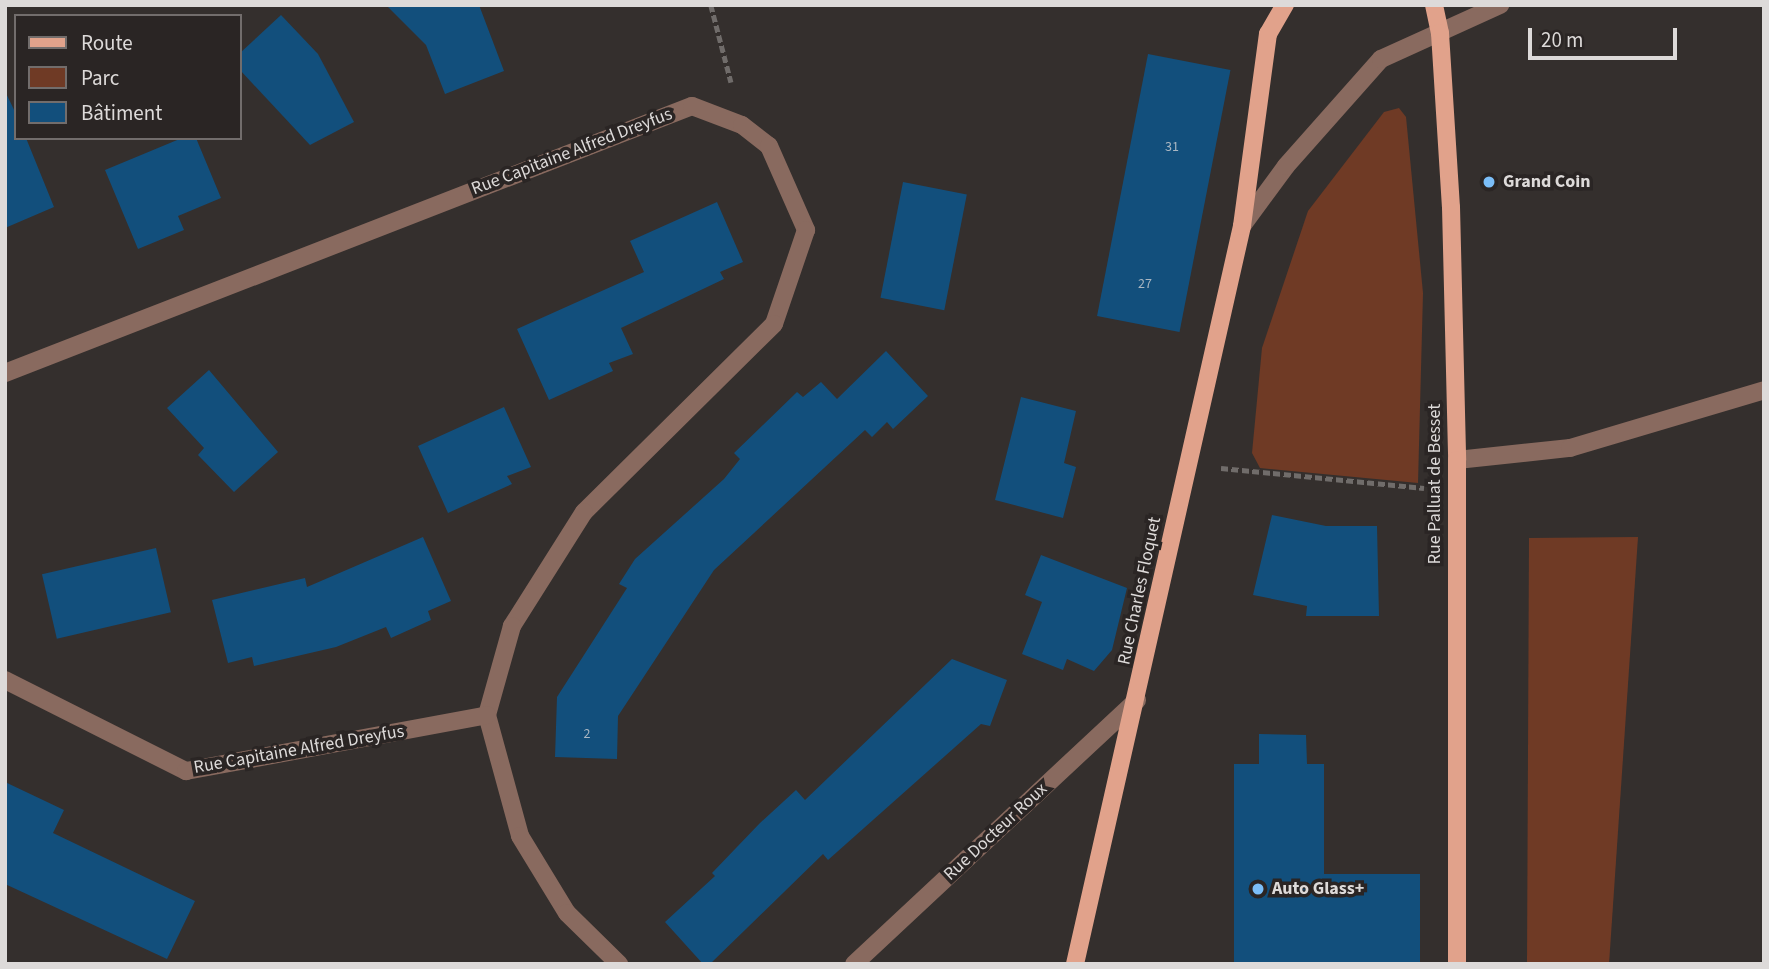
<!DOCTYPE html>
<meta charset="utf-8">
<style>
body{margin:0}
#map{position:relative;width:1769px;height:969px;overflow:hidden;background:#342f2d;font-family:"Source Sans 3",sans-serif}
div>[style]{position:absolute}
.green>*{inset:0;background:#6f3a25}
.building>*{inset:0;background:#124f7c;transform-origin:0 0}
.path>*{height:4.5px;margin-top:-2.25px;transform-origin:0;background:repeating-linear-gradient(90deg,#706c6a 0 7px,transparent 0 10.5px)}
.minor>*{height:18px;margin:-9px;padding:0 9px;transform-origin:9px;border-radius:9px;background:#896a5f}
.major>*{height:18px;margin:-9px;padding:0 9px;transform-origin:9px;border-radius:9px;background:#e1a28b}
.dots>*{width:19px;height:19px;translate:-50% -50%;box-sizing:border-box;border:4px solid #2a2524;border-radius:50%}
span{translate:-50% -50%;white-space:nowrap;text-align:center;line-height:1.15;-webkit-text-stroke:7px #2a2524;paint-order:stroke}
.number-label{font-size:14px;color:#aab7c2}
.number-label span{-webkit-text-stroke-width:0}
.street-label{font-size:18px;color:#dddad9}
.poi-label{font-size:18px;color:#dddad9;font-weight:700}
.left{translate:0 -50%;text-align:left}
.frame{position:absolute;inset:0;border:7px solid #dddad9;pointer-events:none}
.legend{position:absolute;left:14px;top:14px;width:228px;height:126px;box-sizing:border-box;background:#2a2524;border:2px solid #726d6c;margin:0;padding:9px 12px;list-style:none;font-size:21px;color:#dddad9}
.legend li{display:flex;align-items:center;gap:14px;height:35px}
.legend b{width:35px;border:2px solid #726d6c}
.scale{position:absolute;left:1528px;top:28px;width:149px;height:32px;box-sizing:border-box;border:4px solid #dddad9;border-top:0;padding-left:9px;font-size:21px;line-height:24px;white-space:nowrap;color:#dddad9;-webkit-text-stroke:5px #2a2524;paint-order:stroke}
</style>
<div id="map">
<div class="green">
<i style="clip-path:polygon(1399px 108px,1406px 117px,1423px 293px,1418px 483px,1260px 468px,1252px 453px,1262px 348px,1308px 211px,1384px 112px)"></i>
<i style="clip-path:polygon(1638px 537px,1609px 964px,1527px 964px,1529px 538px)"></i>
</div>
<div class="building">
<i style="clip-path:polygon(386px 5px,479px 5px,504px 71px,445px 94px,426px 45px)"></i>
<i style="clip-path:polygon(281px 15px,318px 54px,354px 122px,310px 145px,240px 70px,240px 53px)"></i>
<i style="left:1148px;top:54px;width:84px;height:267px;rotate:11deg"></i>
<i style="clip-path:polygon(5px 91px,16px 114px,16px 138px,26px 138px,54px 207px,5px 228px)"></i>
<i style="clip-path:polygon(182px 138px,196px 138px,221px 198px,178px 216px,184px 230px,138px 249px,105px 170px)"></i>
<i style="left:903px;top:182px;width:65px;height:118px;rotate:11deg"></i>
<i style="clip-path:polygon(717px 202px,743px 262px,720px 272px,724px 279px,621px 328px,633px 354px,609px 363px,613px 371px,549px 400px,517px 329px,644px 272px,630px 241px)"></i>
<i style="clip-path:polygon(886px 351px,928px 396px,893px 429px,887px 422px,872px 437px,865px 430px,714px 570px,618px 716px,617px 759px,555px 757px,557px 697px,627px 588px,619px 584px,635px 559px,724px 479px,740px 459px,734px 453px,797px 392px,803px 397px,821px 382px,837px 399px)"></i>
<i style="clip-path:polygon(209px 370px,278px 452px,234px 492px,198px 455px,204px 448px,167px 408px)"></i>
<i style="clip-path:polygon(1021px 397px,1076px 411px,1064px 463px,1076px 467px,1063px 518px,995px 500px)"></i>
<i style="clip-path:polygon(504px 407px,531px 467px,507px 476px,512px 484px,448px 513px,418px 446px)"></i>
<i style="clip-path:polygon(1272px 515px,1326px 526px,1377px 526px,1379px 616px,1306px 616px,1307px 606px,1253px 595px)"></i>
<i style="clip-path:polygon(423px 537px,451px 601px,428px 611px,431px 620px,391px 638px,386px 627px,336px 647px,254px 666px,252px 657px,228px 663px,212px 600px,305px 578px,307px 587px)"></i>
<i style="left:156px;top:548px;width:66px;height:117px;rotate:77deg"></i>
<i style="clip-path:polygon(1041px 555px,1127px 588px,1112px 650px,1094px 671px,1067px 659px,1063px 670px,1022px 654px,1042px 602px,1025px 595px)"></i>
<i style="clip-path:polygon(952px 659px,1007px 680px,990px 726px,981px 724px,828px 860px,823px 854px,710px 964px,703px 964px,665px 922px,715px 876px,712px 873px,760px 823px,796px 790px,805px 800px)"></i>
<i style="clip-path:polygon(1259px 734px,1306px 735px,1307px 764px,1324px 764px,1324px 874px,1420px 874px,1420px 964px,1234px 964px,1234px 764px,1259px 764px)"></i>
<i style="clip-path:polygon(5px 782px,64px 810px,53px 833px,195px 901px,167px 959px,5px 884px)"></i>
</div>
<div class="path">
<i style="left:711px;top:5px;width:80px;rotate:75.4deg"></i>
<i style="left:1221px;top:468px;width:204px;rotate:5.6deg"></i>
</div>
<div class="minor">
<i style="left:1242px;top:226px;width:74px;rotate:-53.7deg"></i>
<i style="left:1286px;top:166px;width:143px;rotate:-48.4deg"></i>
<i style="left:1381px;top:59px;width:131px;rotate:-24.4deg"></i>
<i style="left:5px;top:373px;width:737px;rotate:-21.24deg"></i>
<i style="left:692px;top:106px;width:53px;rotate:20.8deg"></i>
<i style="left:742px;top:125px;width:34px;rotate:38deg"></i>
<i style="left:769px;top:146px;width:92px;rotate:66.2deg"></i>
<i style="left:806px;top:230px;width:99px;rotate:108.8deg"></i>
<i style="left:774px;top:324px;width:267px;rotate:135.3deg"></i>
<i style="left:584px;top:512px;width:135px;rotate:122.3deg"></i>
<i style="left:512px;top:626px;width:92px;rotate:105.7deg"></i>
<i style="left:487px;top:715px;width:125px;rotate:74.7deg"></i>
<i style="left:520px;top:836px;width:90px;rotate:58.6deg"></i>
<i style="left:567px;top:913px;width:73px;rotate:44.4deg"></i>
<i style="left:1457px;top:460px;width:114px;rotate:-6.1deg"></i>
<i style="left:1570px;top:448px;width:202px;rotate:-16.6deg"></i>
<i style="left:5px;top:680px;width:203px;rotate:26.7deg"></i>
<i style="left:186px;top:771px;width:306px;rotate:-10.5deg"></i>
<i style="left:854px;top:964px;width:387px;rotate:-43deg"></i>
</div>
<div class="major">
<i style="left:1434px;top:5px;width:29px;rotate:78deg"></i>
<i style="left:1440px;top:33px;width:174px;rotate:86.4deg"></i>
<i style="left:1451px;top:207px;width:253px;rotate:88.6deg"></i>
<i style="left:1457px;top:460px;width:504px;rotate:90deg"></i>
<i style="left:1075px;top:964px;width:757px;rotate:-77.25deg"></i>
<i style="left:1242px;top:226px;width:194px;rotate:-82.3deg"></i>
<i style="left:1268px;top:34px;width:34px;rotate:-60deg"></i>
</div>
<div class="dots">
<i style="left:1489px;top:182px;background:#7bbef8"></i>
<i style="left:1258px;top:889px;background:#7bbef8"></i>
</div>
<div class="number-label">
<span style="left:1172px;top:147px">31</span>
<span style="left:1145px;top:284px">27</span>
<span style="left:587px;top:734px">2</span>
</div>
<div class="street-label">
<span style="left:572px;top:152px;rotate:-21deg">Rue Capitaine Alfred Dreyfus</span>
<span style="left:1435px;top:484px;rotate:-90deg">Rue Palluat de Besset</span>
<span style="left:1140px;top:591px;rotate:-78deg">Rue Charles Floquet</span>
<span style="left:299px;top:750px;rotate:-10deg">Rue Capitaine Alfred Dreyfus</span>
<span style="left:996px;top:832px;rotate:-43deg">Rue Docteur Roux</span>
</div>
<div class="poi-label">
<span class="left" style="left:1503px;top:182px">Grand Coin</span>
<span class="left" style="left:1272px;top:889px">Auto Glass+</span>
</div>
<div class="frame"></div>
<ul class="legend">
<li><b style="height:9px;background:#e1a28b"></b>Route</li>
<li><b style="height:19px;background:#6f3a25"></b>Parc</li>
<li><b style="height:19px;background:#124f7c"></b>Bâtiment</li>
</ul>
<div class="scale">20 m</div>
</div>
